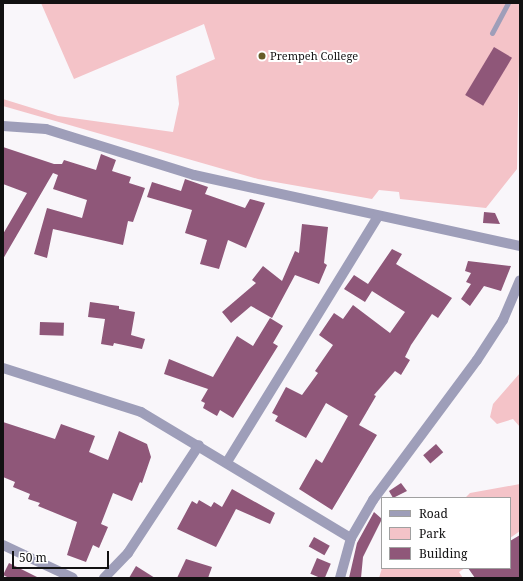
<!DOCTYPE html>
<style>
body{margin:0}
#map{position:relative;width:523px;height:581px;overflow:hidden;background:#f9f6fa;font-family:"Noto Serif",serif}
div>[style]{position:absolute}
.green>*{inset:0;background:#f4c3c8}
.building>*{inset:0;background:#8f5779;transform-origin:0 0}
.lane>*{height:5px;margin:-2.5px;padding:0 2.5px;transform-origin:2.5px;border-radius:2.5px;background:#9e9eb9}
.street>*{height:10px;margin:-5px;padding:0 5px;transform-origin:5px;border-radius:5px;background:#9e9eb9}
.dots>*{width:11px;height:11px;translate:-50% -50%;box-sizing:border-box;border:2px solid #fff;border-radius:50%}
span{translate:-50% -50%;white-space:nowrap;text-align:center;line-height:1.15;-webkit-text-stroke:4px #fff;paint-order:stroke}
.poi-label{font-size:11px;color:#121112}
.left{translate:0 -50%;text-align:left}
.frame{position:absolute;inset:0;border:4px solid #121112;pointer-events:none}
.legend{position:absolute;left:381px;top:497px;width:130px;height:72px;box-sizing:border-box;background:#fff;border:1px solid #a0a0a0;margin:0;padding:5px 7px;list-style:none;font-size:12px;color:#121112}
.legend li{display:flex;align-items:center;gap:8px;height:20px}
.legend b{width:20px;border:1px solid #a0a0a0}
.scale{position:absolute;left:12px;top:551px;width:97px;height:18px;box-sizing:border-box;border:2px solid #121112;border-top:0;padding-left:5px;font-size:12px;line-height:14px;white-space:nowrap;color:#121112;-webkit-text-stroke:3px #fff;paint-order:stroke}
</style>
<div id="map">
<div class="green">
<i style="clip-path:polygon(41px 3px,520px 3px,517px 169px,486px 208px,400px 199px,399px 192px,379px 190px,372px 199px,258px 179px,3px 106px,3px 99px,58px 116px,173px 132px,179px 104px,176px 76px,215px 59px,204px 24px,74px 79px)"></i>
<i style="clip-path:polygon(520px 373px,520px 427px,513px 419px,497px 424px,490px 417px,493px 404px)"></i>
<i style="clip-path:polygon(520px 484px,520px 531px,510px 538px,510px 498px,465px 498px,470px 493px)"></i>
<i style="clip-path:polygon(382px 568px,465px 568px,459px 572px,463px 578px,379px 578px)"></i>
</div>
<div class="building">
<i style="left:494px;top:47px;width:21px;height:56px;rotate:31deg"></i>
<i style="clip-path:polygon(3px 147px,54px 164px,62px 164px,64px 160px,96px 170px,101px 154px,116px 160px,112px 171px,131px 177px,129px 183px,145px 188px,133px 222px,128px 221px,123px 245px,53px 229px,47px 258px,34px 254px,47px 208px,82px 218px,87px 200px,53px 189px,58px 175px,53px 173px,3px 259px,3px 234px,27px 193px,3px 184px)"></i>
<i style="clip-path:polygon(185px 179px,208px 187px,205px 194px,245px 208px,250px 199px,265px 203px,246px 248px,228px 240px,219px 269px,200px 264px,207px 240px,185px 233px,192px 210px,147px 197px,152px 182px,181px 191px)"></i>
<i style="clip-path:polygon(484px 212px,495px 213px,500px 224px,483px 223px)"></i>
<i style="clip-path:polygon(302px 224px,328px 227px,324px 263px,327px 265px,319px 284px,295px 275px,272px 318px,251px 306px,231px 323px,222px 312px,256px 283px,252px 280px,263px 266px,282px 281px,295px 251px,299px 253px)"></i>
<i style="clip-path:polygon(392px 249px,402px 254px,396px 264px,452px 298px,438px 318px,432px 314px,411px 345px,405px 357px,410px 360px,401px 375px,395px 371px,374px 395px,376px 396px,359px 425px,377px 435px,332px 510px,299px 489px,316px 459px,322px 463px,348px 416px,326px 403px,306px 438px,275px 421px,278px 416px,272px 413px,286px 387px,302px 395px,318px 373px,315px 371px,333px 345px,319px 335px,334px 313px,343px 319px,353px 305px,390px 333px,405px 312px,372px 291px,365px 302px,344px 289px,354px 275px,368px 284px)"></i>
<i style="clip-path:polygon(468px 261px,511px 266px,501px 291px,484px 286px,470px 306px,461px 299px,471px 284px,466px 282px,471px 273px,465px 271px)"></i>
<i style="clip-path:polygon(90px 302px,119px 306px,119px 309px,135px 312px,131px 335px,145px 339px,142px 349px,114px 343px,113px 346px,101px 344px,105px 319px,88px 317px)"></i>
<i style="clip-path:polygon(270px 318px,283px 326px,273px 343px,278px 346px,233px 418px,220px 410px,217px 416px,203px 408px,205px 403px,201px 401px,208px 389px,164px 374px,169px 359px,213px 377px,237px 336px,253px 346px)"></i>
<i style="left:40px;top:322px;width:24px;height:13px;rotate:2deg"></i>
<i style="clip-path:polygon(3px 422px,55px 439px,61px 424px,95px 436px,89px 452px,108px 460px,119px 431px,147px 444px,151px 457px,142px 483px,140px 482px,132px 501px,113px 493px,101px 524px,108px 527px,99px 548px,93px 545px,86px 562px,67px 555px,77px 522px,38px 506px,40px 503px,28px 499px,30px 494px,13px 487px,15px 482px,3px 477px)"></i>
<i style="left:436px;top:444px;width:11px;height:17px;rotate:49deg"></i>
<i style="clip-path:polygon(401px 483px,407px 491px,393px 498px,389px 491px)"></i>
<i style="clip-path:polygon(232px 489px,275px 513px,270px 524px,236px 509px,216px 547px,177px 529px,192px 501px,197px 504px,199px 500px,211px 507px,214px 502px,222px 507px)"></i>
<i style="clip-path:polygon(374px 512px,382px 519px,363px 557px,361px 578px,349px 578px,357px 543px)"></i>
<i style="clip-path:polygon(520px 535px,520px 578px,475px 578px,468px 568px,510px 568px,510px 541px)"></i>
<i style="left:314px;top:537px;width:18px;height:11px;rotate:29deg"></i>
<i style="left:317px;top:558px;width:15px;height:17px;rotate:23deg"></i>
<i style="clip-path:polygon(186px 559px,212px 567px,208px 578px,177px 578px)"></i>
<i style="clip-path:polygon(9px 563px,39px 578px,9px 578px,3px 575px)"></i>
<i style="clip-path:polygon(136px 566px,155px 578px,129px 578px)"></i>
</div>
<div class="lane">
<i style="left:492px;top:33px;width:34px;rotate:-62deg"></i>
</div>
<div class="street">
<i style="left:3px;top:126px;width:43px;rotate:4deg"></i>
<i style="left:46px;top:129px;width:155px;rotate:17.3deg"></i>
<i style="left:194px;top:175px;width:334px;rotate:12.3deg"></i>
<i style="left:3px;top:368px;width:145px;rotate:17.7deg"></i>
<i style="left:141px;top:412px;width:245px;rotate:31deg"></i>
<i style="left:227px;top:462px;width:288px;rotate:-58.4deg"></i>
<i style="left:3px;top:545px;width:77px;rotate:25.2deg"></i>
<i style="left:104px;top:578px;width:35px;rotate:-46deg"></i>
<i style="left:128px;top:553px;width:129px;rotate:-56.7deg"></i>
<i style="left:340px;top:578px;width:41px;rotate:-74.6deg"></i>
<i style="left:351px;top:538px;width:44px;rotate:-59.9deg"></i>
<i style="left:373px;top:500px;width:174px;rotate:-53.4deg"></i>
<i style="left:477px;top:360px;width:48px;rotate:-57deg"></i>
<i style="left:503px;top:320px;width:43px;rotate:-67deg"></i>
</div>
<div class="dots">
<i style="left:262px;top:56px;background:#665c28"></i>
</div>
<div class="poi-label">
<span class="left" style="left:270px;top:56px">Prempeh College</span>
</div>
<div class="frame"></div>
<ul class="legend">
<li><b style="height:5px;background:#9e9eb9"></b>Road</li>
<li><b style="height:11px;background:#f4c3c8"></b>Park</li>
<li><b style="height:11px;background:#8f5779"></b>Building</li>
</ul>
<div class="scale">50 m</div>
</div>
